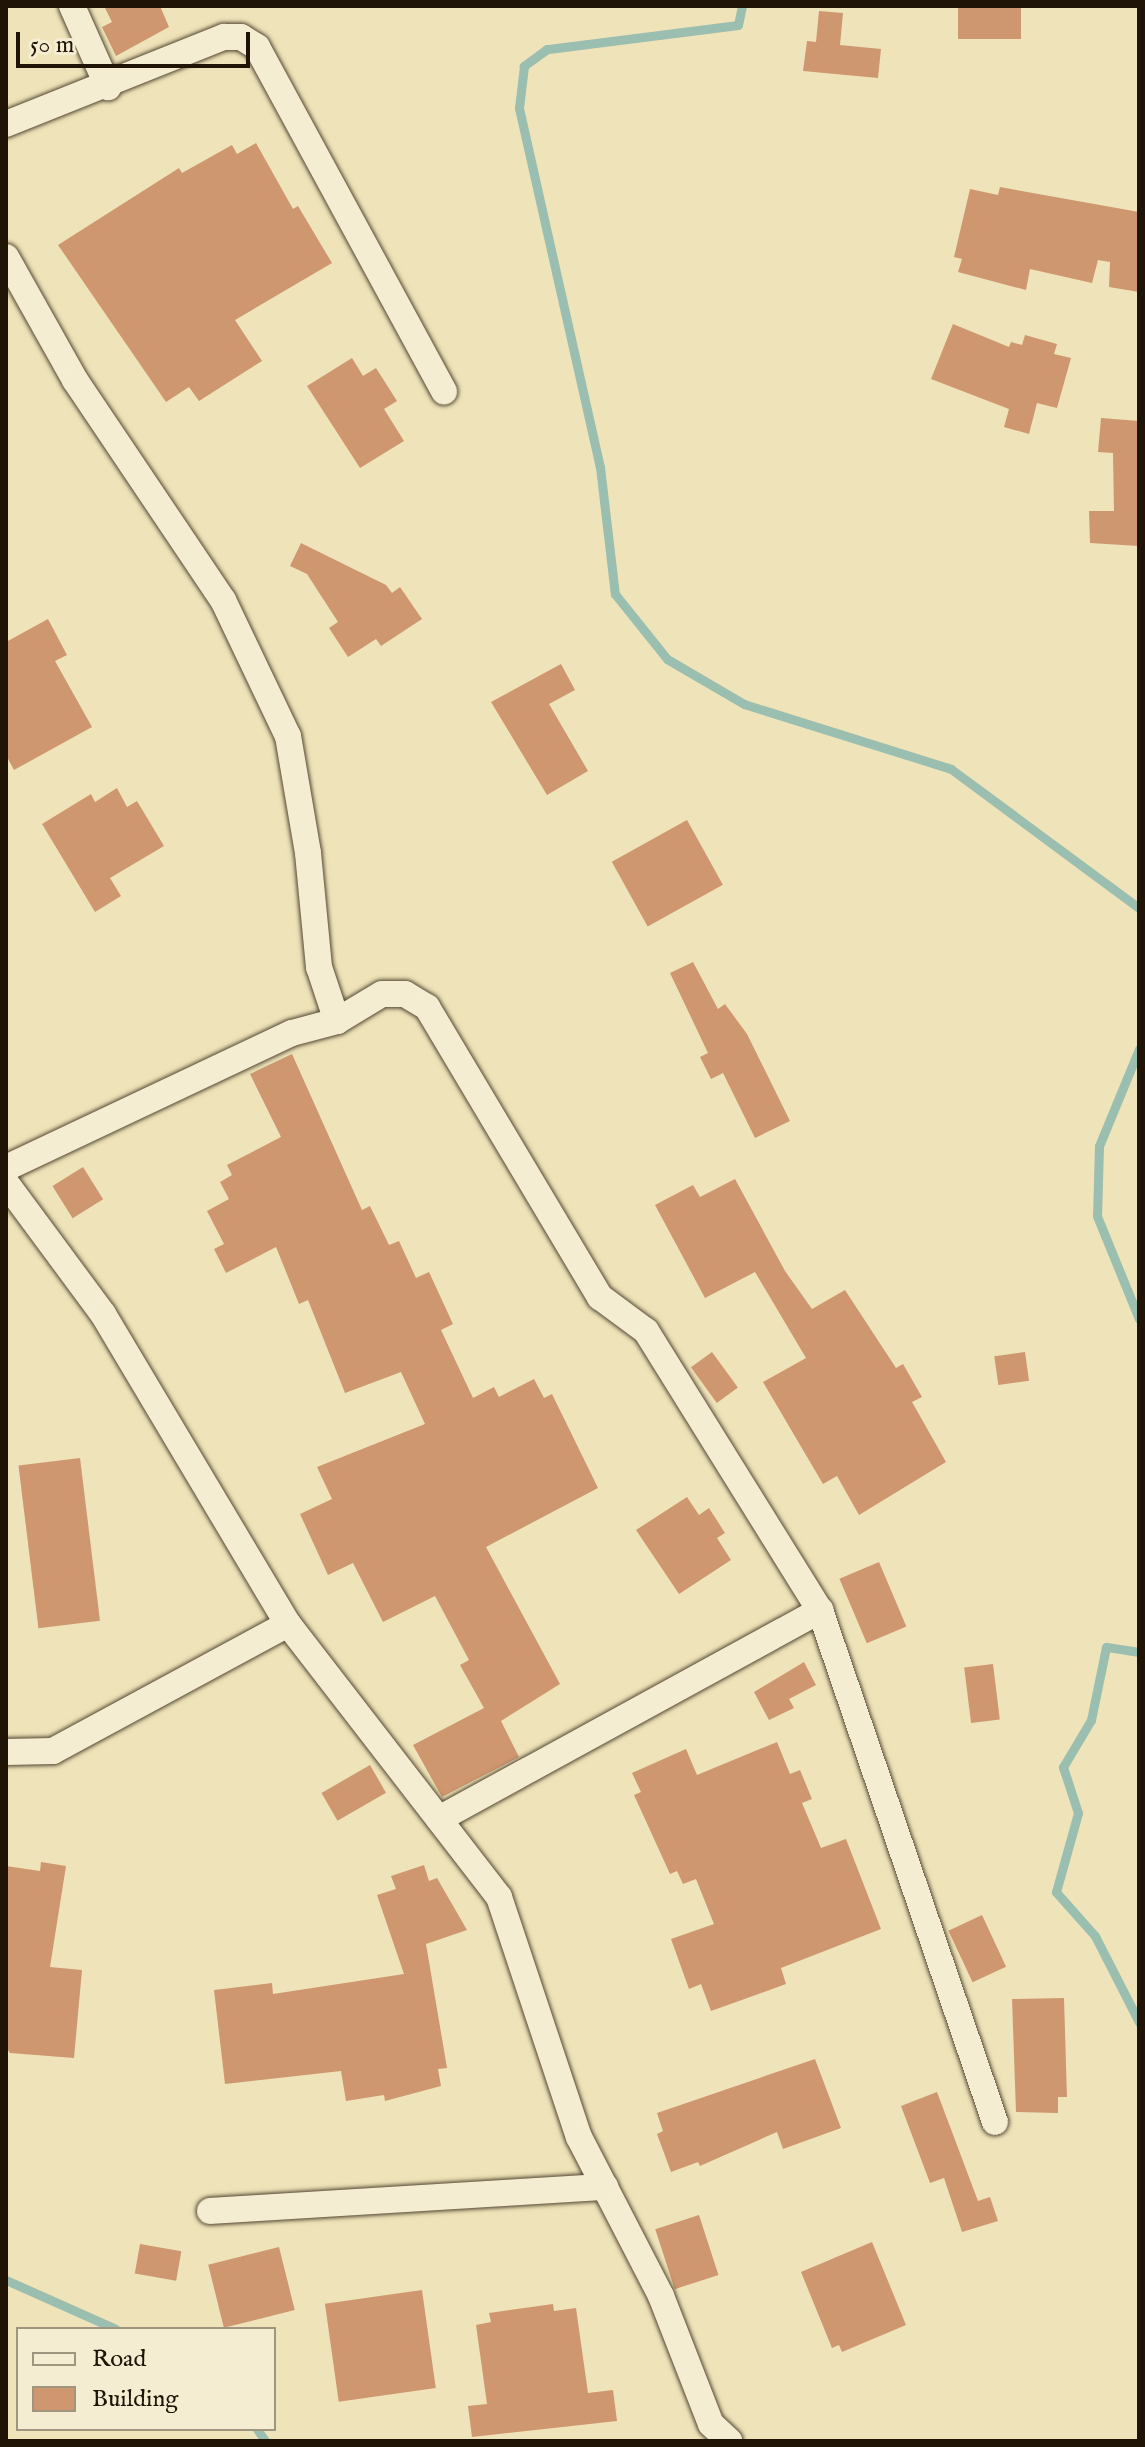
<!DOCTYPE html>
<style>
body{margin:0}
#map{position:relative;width:1145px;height:2447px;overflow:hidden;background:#efe3b9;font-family:"IM FELL English",serif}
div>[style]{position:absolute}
.stream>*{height:9px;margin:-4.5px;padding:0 4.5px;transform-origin:4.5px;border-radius:4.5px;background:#9abeaf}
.building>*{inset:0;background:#cf976f;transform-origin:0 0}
.roads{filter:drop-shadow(0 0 2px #544833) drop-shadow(0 0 2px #544833)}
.street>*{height:26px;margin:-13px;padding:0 13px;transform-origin:13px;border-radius:13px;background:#f5edd2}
span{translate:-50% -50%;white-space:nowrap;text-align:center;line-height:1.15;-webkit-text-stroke:7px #f5edd2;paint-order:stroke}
.frame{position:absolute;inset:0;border:8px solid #201406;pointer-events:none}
.legend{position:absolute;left:16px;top:2327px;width:260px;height:104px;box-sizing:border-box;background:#f5edd2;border:2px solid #a09680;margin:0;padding:10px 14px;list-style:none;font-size:24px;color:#201406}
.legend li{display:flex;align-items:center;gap:16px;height:40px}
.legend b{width:40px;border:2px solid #a09680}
.scale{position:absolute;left:16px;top:32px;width:234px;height:36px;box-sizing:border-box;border:4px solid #201406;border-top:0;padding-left:10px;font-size:24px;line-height:28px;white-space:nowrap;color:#201406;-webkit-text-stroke:6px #f5edd2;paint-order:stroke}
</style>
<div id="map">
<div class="stream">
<i style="left:742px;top:6px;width:19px;rotate:102deg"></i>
<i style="left:738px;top:25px;width:193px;rotate:172.8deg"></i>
<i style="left:547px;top:49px;width:29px;rotate:144deg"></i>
<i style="left:524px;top:66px;width:42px;rotate:96.8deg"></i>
<i style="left:519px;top:108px;width:368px;rotate:77.3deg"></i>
<i style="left:600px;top:467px;width:128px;rotate:83.3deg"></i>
<i style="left:615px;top:594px;width:83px;rotate:51.3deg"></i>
<i style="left:667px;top:659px;width:89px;rotate:30.3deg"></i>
<i style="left:744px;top:704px;width:217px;rotate:17.4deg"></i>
<i style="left:951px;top:769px;width:234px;rotate:36.5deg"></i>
<i style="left:1139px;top:1049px;width:105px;rotate:112.4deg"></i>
<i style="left:1099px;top:1146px;width:70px;rotate:91.6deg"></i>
<i style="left:1097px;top:1216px;width:111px;rotate:67.8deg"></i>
<i style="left:1139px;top:1652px;width:33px;rotate:-171deg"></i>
<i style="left:1106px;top:1647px;width:75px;rotate:101.6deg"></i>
<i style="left:1091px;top:1720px;width:55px;rotate:120.8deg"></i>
<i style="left:1063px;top:1767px;width:48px;rotate:71.9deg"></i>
<i style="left:1078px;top:1813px;width:82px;rotate:105.6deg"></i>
<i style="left:1056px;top:1892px;width:59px;rotate:48.4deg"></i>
<i style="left:1095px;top:1936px;width:97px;rotate:62.9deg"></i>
<i style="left:6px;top:2280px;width:120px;rotate:24deg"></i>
<i style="left:257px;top:2429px;width:14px;rotate:56deg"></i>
</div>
<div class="building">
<i style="clip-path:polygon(104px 6px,160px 6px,169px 27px,116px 56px,102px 27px,112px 22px)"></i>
<i style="left:958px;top:6px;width:63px;height:33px"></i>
<i style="clip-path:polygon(819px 11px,843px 13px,840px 45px,881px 49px,878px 78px,803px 71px,807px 41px,816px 42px)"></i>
<i style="clip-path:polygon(256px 143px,293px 209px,298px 206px,332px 263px,235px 320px,262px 361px,199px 401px,189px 387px,166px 402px,58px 245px,179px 168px,182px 173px,232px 145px,237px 154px)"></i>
<i style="clip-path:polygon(1000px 187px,1139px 212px,1139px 292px,1109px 287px,1110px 262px,1098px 260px,1092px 283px,1030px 269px,1026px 290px,958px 272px,962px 259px,954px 257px,970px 189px,998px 195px)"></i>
<i style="clip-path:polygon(953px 324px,1009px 347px,1011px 342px,1022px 345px,1025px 335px,1057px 344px,1054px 354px,1071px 358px,1057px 408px,1037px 403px,1029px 434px,1004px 427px,1009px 409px,931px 379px)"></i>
<i style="clip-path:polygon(352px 358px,363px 376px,376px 368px,397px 401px,384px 409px,404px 441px,360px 468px,307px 386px)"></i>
<i style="clip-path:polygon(1101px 418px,1139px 421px,1139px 546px,1090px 543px,1089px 511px,1114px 511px,1113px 453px,1098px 452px)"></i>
<i style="clip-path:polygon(301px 543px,386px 585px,392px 593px,400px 587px,422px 619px,381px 646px,376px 639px,348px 657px,329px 628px,338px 622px,307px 574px,290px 566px)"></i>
<i style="clip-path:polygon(48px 619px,67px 655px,55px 661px,92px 727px,14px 770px,6px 755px,6px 642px)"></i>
<i style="clip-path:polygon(561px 664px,575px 690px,549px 704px,588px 771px,547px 795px,491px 702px)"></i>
<i style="clip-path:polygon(117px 788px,127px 807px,137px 801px,164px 846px,110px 878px,121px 896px,95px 912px,42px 824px,91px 794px,95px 802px)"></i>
<i style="left:687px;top:820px;width:74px;height:86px;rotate:61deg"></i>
<i style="clip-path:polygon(693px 962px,718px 1009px,725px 1004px,747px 1034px,790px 1121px,755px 1138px,723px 1073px,711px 1079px,700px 1057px,708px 1053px,670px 973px)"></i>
<i style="clip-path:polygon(292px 1054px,362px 1210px,370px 1206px,389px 1245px,399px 1241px,416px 1278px,429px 1272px,453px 1324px,441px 1330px,473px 1398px,494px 1387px,499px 1397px,534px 1379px,544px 1398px,552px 1394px,598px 1488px,486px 1547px,560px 1684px,501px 1721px,519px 1757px,442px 1797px,413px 1745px,484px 1708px,460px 1665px,469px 1660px,435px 1596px,383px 1622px,353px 1563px,328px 1575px,300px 1514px,332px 1499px,317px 1467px,425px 1424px,401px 1372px,345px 1393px,308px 1300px,299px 1304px,276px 1247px,226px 1273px,214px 1249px,224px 1244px,207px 1211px,229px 1199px,220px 1182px,232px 1175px,227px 1165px,281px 1137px,250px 1074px)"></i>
<i style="left:83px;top:1167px;width:38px;height:36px;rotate:58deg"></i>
<i style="clip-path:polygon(735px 1179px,785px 1271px,812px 1309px,845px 1290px,896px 1368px,903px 1364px,922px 1397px,912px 1402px,946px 1462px,859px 1515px,837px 1476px,823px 1484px,763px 1382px,806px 1358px,755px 1272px,705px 1298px,655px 1205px,693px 1185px,700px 1197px)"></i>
<i style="left:712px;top:1352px;width:44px;height:26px;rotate:54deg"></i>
<i style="left:1025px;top:1352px;width:29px;height:31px;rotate:82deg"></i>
<i style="left:80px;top:1458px;width:164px;height:62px;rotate:83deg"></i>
<i style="clip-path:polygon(687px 1497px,699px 1515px,709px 1508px,725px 1533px,717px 1538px,731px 1560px,679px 1594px,636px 1530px)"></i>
<i style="left:879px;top:1562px;width:70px;height:43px;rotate:67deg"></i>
<i style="clip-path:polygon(804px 1662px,816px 1685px,789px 1699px,794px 1708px,769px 1720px,754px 1692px)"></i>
<i style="left:993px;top:1664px;width:56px;height:29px;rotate:83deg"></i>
<i style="clip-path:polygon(777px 1742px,790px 1774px,800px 1770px,812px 1799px,802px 1803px,821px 1848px,846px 1839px,881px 1929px,781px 1968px,786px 1984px,711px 2011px,701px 1984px,689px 1989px,671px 1939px,714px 1924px,696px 1879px,683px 1884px,677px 1871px,670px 1874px,634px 1795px,641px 1792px,632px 1773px,686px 1749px,697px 1775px)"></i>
<i style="left:370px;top:1765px;width:32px;height:56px;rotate:60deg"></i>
<i style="clip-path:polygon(41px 1862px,66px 1866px,50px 1967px,82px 1970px,74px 2058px,10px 2053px,6px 2047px,6px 1866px,40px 1871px)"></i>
<i style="clip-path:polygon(424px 1865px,429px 1881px,437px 1878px,467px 1930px,426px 1944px,447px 2068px,438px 2069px,441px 2086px,385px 2101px,384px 2095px,346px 2101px,341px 2071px,225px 2084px,214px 1990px,272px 1983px,273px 1994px,404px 1974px,377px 1895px,396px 1889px,391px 1876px)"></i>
<i style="left:982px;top:1915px;width:57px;height:37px;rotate:65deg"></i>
<i style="clip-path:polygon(1064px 1998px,1067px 2097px,1058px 2097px,1058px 2113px,1016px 2112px,1012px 1999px)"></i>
<i style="clip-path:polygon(815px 2059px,841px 2128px,783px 2149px,777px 2132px,700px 2166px,698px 2162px,671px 2172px,657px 2134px,663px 2131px,657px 2113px)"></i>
<i style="clip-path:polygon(937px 2092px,978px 2201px,990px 2197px,998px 2221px,962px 2232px,944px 2178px,930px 2183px,901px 2106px)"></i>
<i style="left:699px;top:2215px;width:63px;height:46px;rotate:72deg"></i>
<i style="clip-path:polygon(872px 2242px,906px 2325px,842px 2352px,839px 2345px,832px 2348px,801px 2272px)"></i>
<i style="left:140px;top:2244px;width:42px;height:30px;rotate:10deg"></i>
<i style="left:279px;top:2247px;width:65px;height:73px;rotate:76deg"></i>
<i style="left:422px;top:2290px;width:99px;height:98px;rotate:82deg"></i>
<i style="clip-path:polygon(553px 2304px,554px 2311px,576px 2308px,588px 2393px,613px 2390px,617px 2421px,472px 2437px,468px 2406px,487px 2404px,476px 2325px,491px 2322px,489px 2313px)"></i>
</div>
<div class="roads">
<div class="street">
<i style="left:72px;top:6px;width:89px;rotate:66deg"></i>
<i style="left:6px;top:124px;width:235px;rotate:-21.8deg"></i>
<i style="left:224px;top:37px;width:17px"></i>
<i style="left:241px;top:37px;width:19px;rotate:32deg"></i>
<i style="left:257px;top:47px;width:392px;rotate:61.5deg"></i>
<i style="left:6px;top:257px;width:141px;rotate:60.7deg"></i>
<i style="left:75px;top:380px;width:265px;rotate:56.1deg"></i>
<i style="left:223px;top:600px;width:151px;rotate:64.5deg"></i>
<i style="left:288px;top:736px;width:119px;rotate:80.3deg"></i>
<i style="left:308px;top:853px;width:115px;rotate:84.5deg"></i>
<i style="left:319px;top:967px;width:57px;rotate:71.6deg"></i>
<i style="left:6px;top:1168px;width:316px;rotate:-25.3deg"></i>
<i style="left:292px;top:1033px;width:47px;rotate:-14.9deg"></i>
<i style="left:337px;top:1021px;width:52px;rotate:-31deg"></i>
<i style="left:382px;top:994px;width:23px"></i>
<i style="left:405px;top:994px;width:26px;rotate:31deg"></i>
<i style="left:427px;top:1007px;width:338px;rotate:59.2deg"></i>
<i style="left:600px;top:1297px;width:57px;rotate:36.5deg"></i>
<i style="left:646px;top:1331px;width:329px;rotate:58.1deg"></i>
<i style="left:820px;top:1610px;width:541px;rotate:71.13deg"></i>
<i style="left:6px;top:1183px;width:163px;rotate:53.5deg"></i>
<i style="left:103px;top:1314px;width:361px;rotate:59.2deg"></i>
<i style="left:288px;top:1624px;width:345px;rotate:52.3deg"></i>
<i style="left:499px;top:1897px;width:253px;rotate:71.6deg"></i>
<i style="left:579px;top:2137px;width:179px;rotate:62.7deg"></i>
<i style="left:661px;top:2296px;width:137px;rotate:68.7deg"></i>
<i style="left:711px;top:2424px;width:25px;rotate:43deg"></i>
<i style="left:6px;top:1752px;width:47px;rotate:-1.2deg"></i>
<i style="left:53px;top:1751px;width:267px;rotate:-28.4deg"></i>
<i style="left:439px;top:1819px;width:435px;rotate:-28.7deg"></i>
<i style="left:210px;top:2211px;width:396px;rotate:-3.5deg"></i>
</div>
</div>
<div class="frame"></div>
<ul class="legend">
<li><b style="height:10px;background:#f5edd2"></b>Road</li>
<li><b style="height:22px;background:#cf976f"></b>Building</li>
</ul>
<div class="scale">50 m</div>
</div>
